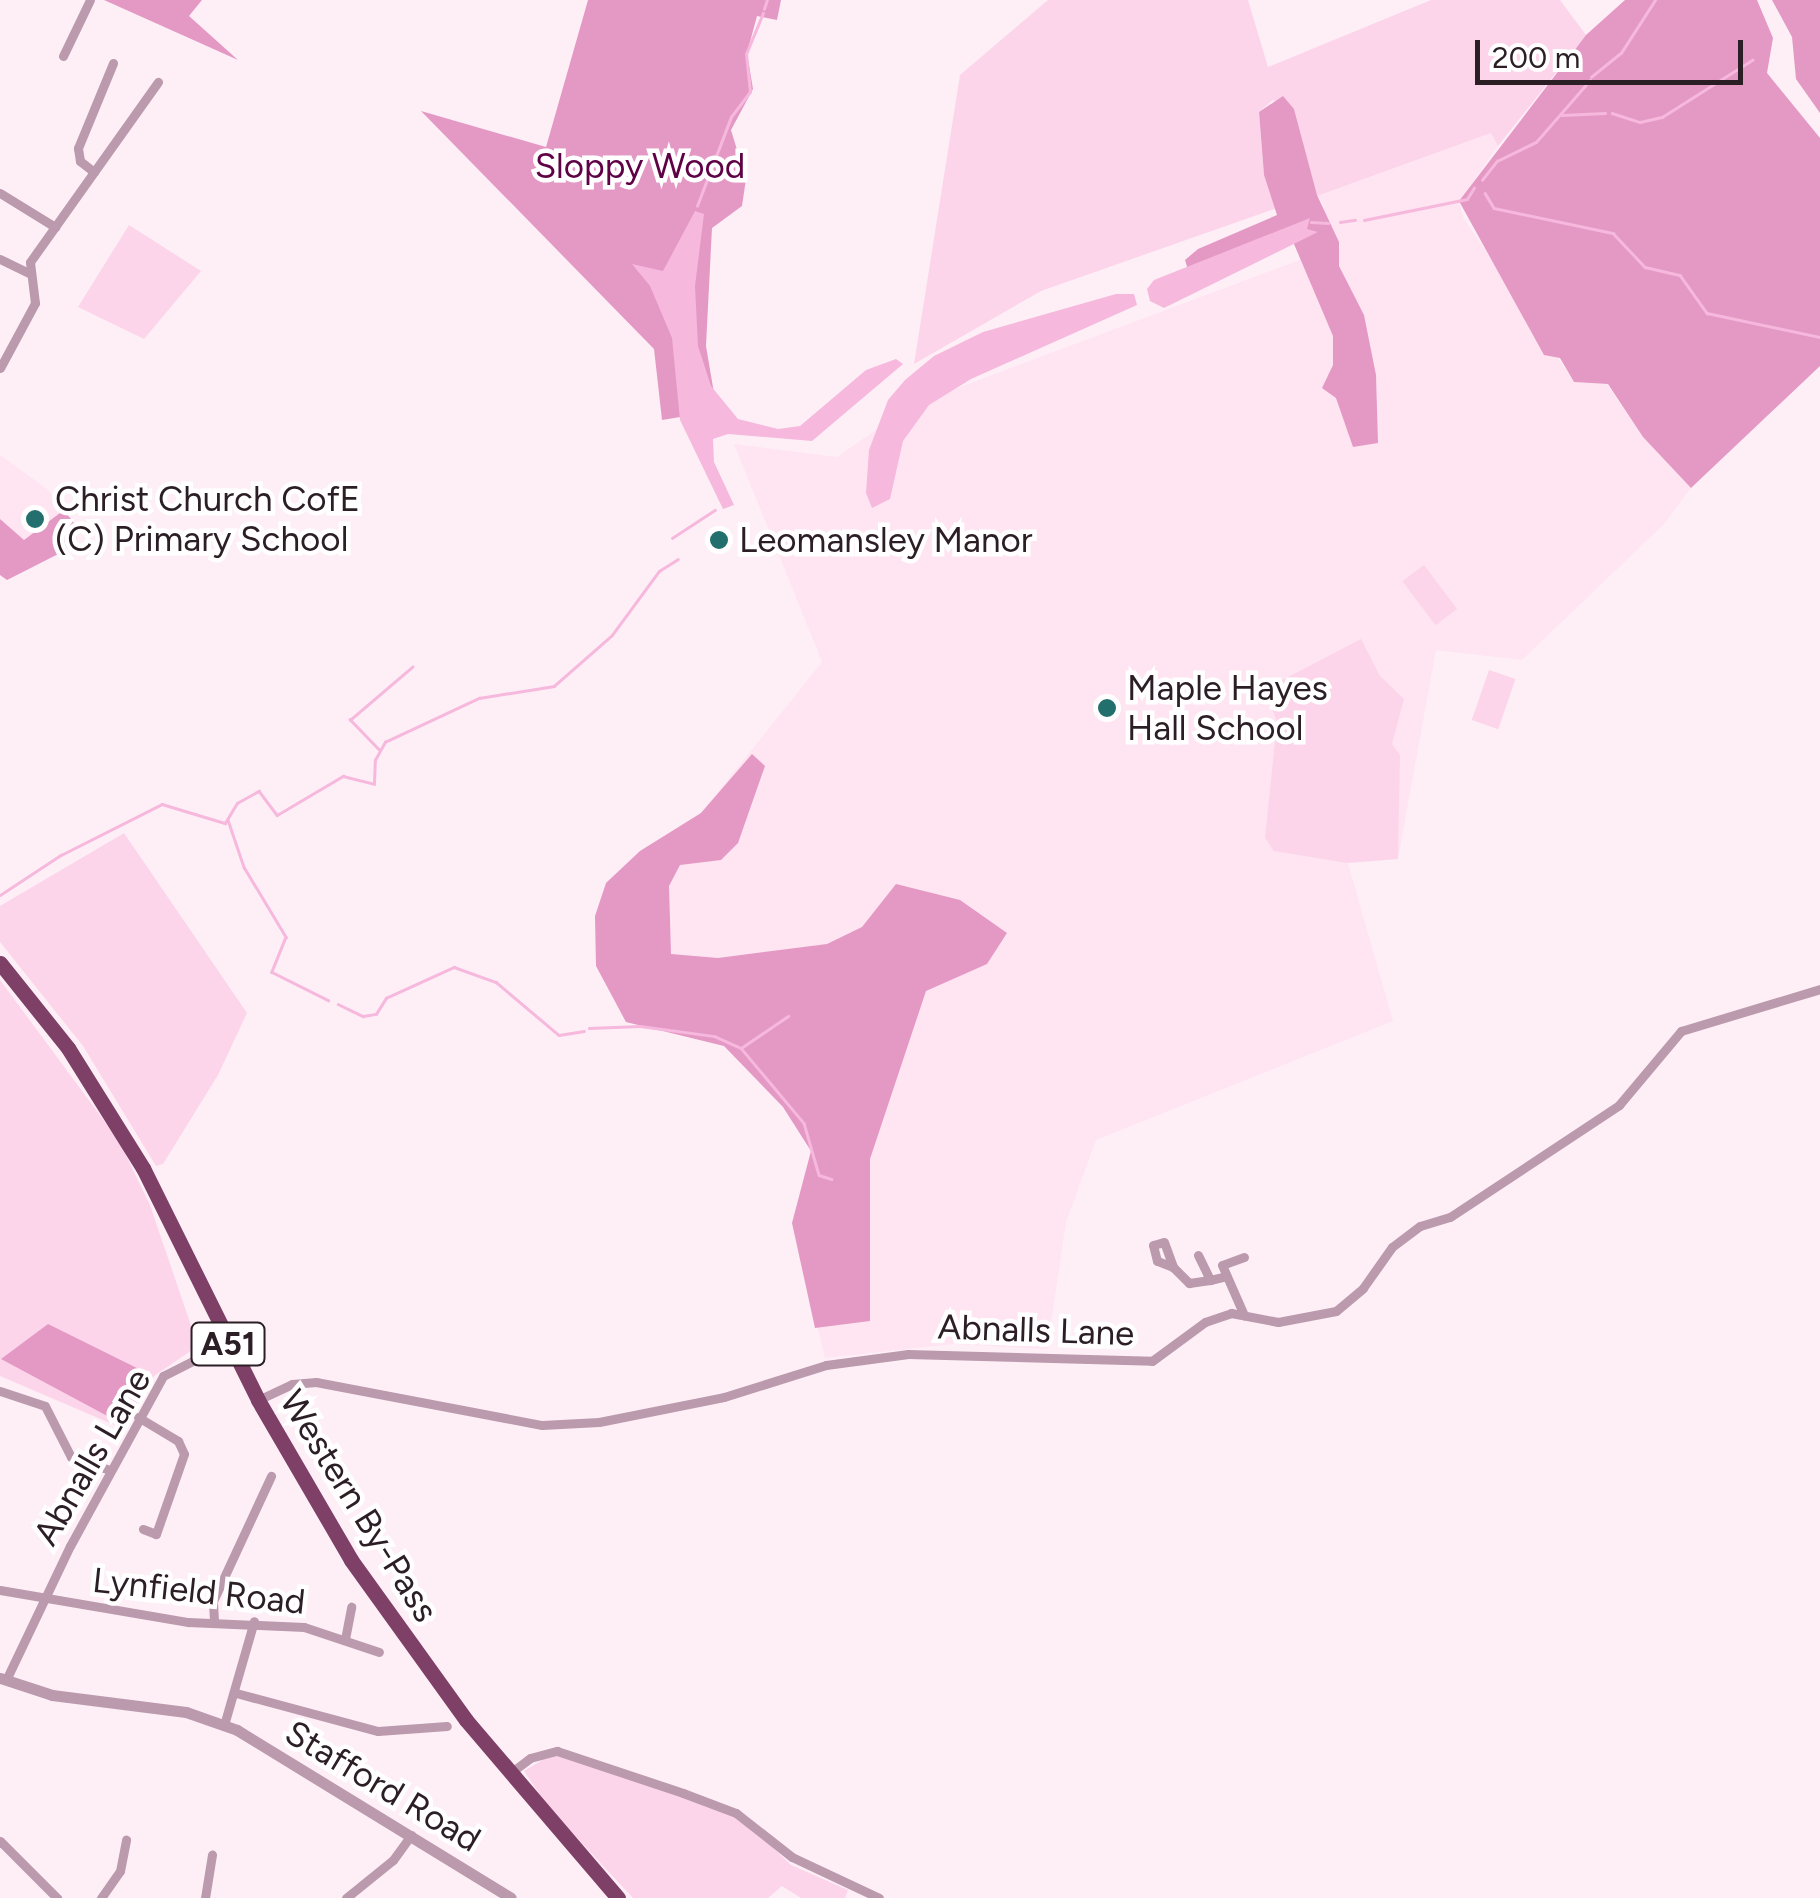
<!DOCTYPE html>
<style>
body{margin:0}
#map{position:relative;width:1820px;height:1898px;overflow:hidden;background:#feeff7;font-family:Figtree,sans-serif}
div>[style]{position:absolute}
.built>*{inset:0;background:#ffe4f2}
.green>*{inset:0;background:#fcd5eb;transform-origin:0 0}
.forest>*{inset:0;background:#e499c5}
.water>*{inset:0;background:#f6b8dc}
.stream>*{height:2.5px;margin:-1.25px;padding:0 1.25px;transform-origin:1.25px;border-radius:1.25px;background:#f6b8dc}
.minor>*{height:9px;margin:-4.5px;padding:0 4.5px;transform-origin:4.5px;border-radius:4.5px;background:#bb9aad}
.tertiary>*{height:11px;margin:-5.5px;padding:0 5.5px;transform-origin:5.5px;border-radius:5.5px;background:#bb9aad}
.trunk>*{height:15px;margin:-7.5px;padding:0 7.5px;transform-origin:7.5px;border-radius:7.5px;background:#7e4066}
.dots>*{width:28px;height:28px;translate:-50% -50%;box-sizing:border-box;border:5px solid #fff;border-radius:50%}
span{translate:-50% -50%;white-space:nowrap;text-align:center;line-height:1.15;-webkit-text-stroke:9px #fff;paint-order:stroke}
.shield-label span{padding:2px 8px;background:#fff;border:2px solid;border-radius:8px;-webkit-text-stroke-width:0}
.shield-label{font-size:32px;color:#2b1e25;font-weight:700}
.park-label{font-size:35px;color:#5e0245}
.poi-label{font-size:35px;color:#2b1e25}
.left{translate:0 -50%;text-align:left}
.street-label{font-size:35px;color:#2b1e25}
.scale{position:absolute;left:1475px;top:40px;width:268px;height:45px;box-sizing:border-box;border:5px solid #2b1e25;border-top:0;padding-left:12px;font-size:30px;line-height:35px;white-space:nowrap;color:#2b1e25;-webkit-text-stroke:8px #fff;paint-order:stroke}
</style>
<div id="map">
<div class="built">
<i style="clip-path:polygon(1491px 133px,1498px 146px,1459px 201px,1463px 217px,1574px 382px,1607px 384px,1643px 437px,1691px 488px,1664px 524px,1522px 660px,1436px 650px,1398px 859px,1348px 863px,1393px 1021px,1096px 1140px,1066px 1222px,1047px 1349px,954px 1344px,825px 1358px,792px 1223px,811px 1151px,783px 1107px,724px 1046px,626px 1022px,596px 966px,595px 917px,606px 883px,640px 851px,701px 813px,822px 662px,734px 444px,837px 457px,912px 405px,1302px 259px,1325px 206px,1317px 196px)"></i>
<i style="clip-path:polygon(0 455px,47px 489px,77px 527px,76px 545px,7px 580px,0 575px)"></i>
</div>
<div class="green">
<i style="clip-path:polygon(1048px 0,1248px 0,1268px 67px,1431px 0,1560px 0,1586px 35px,1498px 146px,1491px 133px,1317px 196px,1294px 109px,1273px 100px,1259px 112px,1264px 175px,1277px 208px,1041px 291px,914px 364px,960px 75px)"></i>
<i style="clip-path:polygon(129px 225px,201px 271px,144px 339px,78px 307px)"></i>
<i style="left:1424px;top:565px;width:55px;height:27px;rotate:53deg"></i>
<i style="clip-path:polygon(1361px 639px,1380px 676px,1404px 699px,1392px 744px,1400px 755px,1398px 859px,1347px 863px,1274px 851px,1265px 838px,1277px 722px,1265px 689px)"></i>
<i style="left:1489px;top:670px;width:28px;height:53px;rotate:19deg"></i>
<i style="clip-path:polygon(124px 833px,247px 1013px,218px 1075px,163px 1164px,156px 1166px,83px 1046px,0 942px,0 906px)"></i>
<i style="clip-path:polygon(0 980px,119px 1141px,150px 1205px,198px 1346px,154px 1376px,126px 1430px,0 1376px)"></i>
<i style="clip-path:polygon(557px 1751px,736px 1813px,791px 1865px,848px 1890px,845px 1898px,801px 1898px,782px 1886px,768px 1898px,633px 1898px,548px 1807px,524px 1771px)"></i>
</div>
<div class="forest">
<i style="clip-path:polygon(104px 0,202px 0,189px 16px,238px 60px)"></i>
<i style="clip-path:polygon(588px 0,781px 0,777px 20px,757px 16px,747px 53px,753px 89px,731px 130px,746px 179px,742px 206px,712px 228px,706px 346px,717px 411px,662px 420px,654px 349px,421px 111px,546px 147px)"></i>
<i style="clip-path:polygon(1625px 0,1757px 0,1773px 38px,1767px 73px,1820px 138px,1820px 366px,1691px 488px,1643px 437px,1608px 384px,1574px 382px,1560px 358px,1544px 355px,1459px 201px,1586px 35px)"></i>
<i style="clip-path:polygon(1772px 0,1820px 0,1820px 113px,1796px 79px,1792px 37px)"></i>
<i style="clip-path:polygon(1283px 96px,1294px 109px,1317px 195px,1339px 242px,1339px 266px,1364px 315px,1376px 375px,1378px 443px,1353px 447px,1336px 398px,1322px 388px,1333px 365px,1333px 336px,1291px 237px,1188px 270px,1185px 260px,1198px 249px,1277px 215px,1264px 175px,1259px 112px)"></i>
<i style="clip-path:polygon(64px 510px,77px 527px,76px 545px,7px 580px,0 575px,0 519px,24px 540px)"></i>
<i style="clip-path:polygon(752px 754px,765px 766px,738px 843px,721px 860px,680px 865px,669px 886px,671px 954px,718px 958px,827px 944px,862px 927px,896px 884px,960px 900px,1007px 933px,987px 964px,926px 991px,870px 1159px,870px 1321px,815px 1328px,792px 1223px,811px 1151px,783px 1107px,724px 1046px,626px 1022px,596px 966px,595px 916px,606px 883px,640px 851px,701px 813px)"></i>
<i style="clip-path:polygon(48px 1324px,151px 1375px,126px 1426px,1px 1359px)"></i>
</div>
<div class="water">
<i style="clip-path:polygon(695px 211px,704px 214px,695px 286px,698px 346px,711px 386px,738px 419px,778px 429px,800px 426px,866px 370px,896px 359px,903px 364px,812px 441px,728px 434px,713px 439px,714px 462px,734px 505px,723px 509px,680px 420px,672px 338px,650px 286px,632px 264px,663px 271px)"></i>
<i style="clip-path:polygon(1310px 218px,1307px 229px,1318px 232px,1164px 308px,1150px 301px,1147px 289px,1154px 280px)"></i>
<i style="clip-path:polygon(1116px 294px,1134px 294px,1137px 305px,971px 379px,929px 405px,903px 441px,890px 499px,872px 508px,866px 493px,869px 450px,888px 400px,905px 380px,934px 356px,983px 332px)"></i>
</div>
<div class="stream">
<i style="left:764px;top:9px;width:9px;rotate:-72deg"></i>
<i style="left:1591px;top:77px;width:38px;rotate:-39deg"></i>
<i style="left:1621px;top:53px;width:63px;rotate:-57.3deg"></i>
<i style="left:1612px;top:113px;width:29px;rotate:18deg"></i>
<i style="left:1640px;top:122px;width:23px;rotate:-13deg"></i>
<i style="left:1662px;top:117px;width:107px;rotate:-32.3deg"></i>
<i style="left:1562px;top:115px;width:43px;rotate:-2.7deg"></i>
<i style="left:1482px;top:180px;width:24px;rotate:-52deg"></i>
<i style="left:1497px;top:161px;width:43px;rotate:-26deg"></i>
<i style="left:1536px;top:142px;width:82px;rotate:-48.9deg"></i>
<i style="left:1485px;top:193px;width:17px;rotate:59deg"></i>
<i style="left:1494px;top:208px;width:122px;rotate:11.9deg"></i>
<i style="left:1613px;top:233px;width:47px;rotate:46.7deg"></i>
<i style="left:1645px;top:267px;width:36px;rotate:13deg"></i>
<i style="left:1680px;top:275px;width:47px;rotate:54.6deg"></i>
<i style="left:1707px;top:313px;width:116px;rotate:12deg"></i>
<i style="left:697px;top:206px;width:95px;rotate:-69.1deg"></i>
<i style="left:731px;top:117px;width:31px;rotate:-53deg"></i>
<i style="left:750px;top:92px;width:38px;rotate:-96deg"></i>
<i style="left:746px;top:54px;width:44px;rotate:-67.5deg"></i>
<i style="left:1364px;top:220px;width:105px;rotate:-11.5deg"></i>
<i style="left:1467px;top:199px;width:13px;rotate:-58deg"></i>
<i style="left:1311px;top:222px;width:17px;rotate:3deg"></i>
<i style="left:1340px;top:222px;width:15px;rotate:-8deg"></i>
<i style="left:672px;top:538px;width:51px;rotate:-33.1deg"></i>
<i style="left:379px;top:750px;width:42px;rotate:-134deg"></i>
<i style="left:350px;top:720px;width:82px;rotate:-40.5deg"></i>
<i style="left:228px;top:820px;width:50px;rotate:71.2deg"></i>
<i style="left:244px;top:867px;width:82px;rotate:59deg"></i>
<i style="left:286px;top:937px;width:38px;rotate:112deg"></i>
<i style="left:272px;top:972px;width:63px;rotate:26.6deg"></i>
<i style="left:0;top:895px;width:73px;rotate:-33.3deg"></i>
<i style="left:61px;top:855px;width:113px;rotate:-26.8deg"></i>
<i style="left:162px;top:804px;width:66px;rotate:16.8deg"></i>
<i style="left:225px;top:823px;width:23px;rotate:-59deg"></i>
<i style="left:237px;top:803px;width:25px;rotate:-29deg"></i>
<i style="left:259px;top:791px;width:30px;rotate:53deg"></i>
<i style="left:277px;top:815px;width:77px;rotate:-30.6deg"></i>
<i style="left:343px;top:776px;width:32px;rotate:14deg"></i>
<i style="left:374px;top:784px;width:24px;rotate:-88deg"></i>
<i style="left:375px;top:760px;width:21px;rotate:-61deg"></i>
<i style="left:385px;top:742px;width:104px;rotate:-25.1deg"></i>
<i style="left:479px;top:698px;width:76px;rotate:-9.1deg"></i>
<i style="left:554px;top:686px;width:77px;rotate:-41.3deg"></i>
<i style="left:612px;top:635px;width:79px;rotate:-53.7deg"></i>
<i style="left:659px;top:571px;width:22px;rotate:-32deg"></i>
<i style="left:338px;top:1004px;width:28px;rotate:26deg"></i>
<i style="left:363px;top:1016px;width:13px;rotate:-9deg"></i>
<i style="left:376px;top:1014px;width:19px;rotate:-58deg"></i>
<i style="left:386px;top:998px;width:75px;rotate:-24.5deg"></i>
<i style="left:454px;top:967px;width:45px;rotate:19.7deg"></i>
<i style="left:496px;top:982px;width:82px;rotate:40.1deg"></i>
<i style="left:559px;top:1035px;width:25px;rotate:-9deg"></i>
<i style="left:589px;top:1028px;width:51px;rotate:-2.2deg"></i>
<i style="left:640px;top:1026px;width:75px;rotate:7.7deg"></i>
<i style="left:714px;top:1036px;width:30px;rotate:24deg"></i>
<i style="left:741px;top:1048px;width:98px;rotate:50deg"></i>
<i style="left:804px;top:1123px;width:54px;rotate:73.9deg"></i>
<i style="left:819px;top:1175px;width:13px;rotate:18deg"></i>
<i style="left:741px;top:1048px;width:57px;rotate:-34.2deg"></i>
</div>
<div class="minor">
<i style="left:63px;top:56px;width:62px;rotate:-64.3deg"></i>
<i style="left:94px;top:172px;width:18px;rotate:-142deg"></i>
<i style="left:80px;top:161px;width:13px;rotate:-99deg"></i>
<i style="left:78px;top:148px;width:92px;rotate:-67.6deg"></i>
<i style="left:0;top:193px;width:65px;rotate:31.7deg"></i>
<i style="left:0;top:259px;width:32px;rotate:26deg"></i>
<i style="left:0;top:368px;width:74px;rotate:-61.7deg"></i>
<i style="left:35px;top:303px;width:41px;rotate:-97deg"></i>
<i style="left:30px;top:262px;width:221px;rotate:-54.6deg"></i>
<i style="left:1198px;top:1255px;width:28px;rotate:64deg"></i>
<i style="left:1210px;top:1280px;width:17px;rotate:-13deg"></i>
<i style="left:1244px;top:1257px;width:23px;rotate:160deg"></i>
<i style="left:1222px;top:1265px;width:55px;rotate:66.3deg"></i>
<i style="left:1173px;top:1267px;width:17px;rotate:-159deg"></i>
<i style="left:1157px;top:1261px;width:16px;rotate:-104deg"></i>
<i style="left:1153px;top:1245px;width:11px;rotate:-15deg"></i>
<i style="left:1164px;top:1242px;width:27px;rotate:70deg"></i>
<i style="left:1173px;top:1267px;width:23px;rotate:45deg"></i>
<i style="left:1189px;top:1283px;width:21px;rotate:-8deg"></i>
<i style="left:0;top:1391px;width:47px;rotate:18.4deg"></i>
<i style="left:45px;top:1406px;width:57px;rotate:63deg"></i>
<i style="left:71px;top:1457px;width:41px;rotate:18.4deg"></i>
<i style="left:258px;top:1400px;width:38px;rotate:-25deg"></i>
<i style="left:292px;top:1384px;width:24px;rotate:-5deg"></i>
<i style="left:316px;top:1382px;width:230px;rotate:10.8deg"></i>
<i style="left:542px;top:1425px;width:57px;rotate:-3deg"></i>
<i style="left:599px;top:1422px;width:127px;rotate:-11.3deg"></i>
<i style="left:724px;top:1397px;width:107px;rotate:-17.4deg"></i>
<i style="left:826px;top:1365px;width:83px;rotate:-7.6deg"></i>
<i style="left:908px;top:1354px;width:244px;rotate:1.6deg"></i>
<i style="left:1152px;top:1361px;width:66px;rotate:-36.3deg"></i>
<i style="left:1205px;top:1322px;width:28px;rotate:-19deg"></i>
<i style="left:1231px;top:1313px;width:48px;rotate:10.8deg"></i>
<i style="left:1278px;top:1322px;width:59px;rotate:-10.7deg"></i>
<i style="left:1336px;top:1311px;width:35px;rotate:-40deg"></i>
<i style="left:1363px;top:1288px;width:50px;rotate:-54.7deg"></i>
<i style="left:1392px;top:1247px;width:35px;rotate:-37deg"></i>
<i style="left:1420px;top:1226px;width:31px;rotate:-17deg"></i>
<i style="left:1450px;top:1217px;width:203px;rotate:-33.5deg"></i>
<i style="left:1619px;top:1105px;width:97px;rotate:-50deg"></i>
<i style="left:1681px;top:1031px;width:145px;rotate:-16.8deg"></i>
<i style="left:138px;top:1417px;width:47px;rotate:31deg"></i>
<i style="left:178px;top:1441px;width:14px;rotate:65deg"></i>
<i style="left:184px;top:1454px;width:85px;rotate:109.3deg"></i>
<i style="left:156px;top:1534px;width:14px;rotate:-159deg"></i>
<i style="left:0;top:1590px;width:191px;rotate:9.7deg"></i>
<i style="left:188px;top:1622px;width:116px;rotate:2.5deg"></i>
<i style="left:304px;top:1627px;width:79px;rotate:18.4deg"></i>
<i style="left:214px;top:1621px;width:20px;rotate:-93deg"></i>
<i style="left:213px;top:1601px;width:138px;rotate:-65.1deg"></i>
<i style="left:345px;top:1639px;width:33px;rotate:-79deg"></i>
<i style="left:6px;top:1680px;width:148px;rotate:-64.5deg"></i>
<i style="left:70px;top:1546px;width:194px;rotate:-61.3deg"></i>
<i style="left:163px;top:1376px;width:73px;rotate:-26.9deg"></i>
<i style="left:236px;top:1693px;width:147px;rotate:15deg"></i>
<i style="left:378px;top:1731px;width:69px;rotate:-4.1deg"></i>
<i style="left:224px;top:1725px;width:108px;rotate:-73.9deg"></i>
<i style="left:509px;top:1774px;width:26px;rotate:-37deg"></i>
<i style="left:530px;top:1758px;width:28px;rotate:-15deg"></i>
<i style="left:557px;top:1751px;width:133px;rotate:18.4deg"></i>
<i style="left:683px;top:1793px;width:57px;rotate:20.7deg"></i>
<i style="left:736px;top:1813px;width:71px;rotate:38.2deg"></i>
<i style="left:792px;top:1857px;width:96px;rotate:25.2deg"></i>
<i style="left:0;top:1841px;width:81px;rotate:45deg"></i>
<i style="left:101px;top:1898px;width:33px;rotate:-55deg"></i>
<i style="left:120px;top:1871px;width:32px;rotate:-79deg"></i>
<i style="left:205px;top:1898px;width:44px;rotate:-80.8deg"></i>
<i style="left:346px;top:1898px;width:60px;rotate:-39deg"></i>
<i style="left:393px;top:1860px;width:31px;rotate:-54deg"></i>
</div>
<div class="tertiary">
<i style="left:0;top:1678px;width:55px;rotate:18.1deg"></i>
<i style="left:52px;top:1695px;width:135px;rotate:7.2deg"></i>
<i style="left:186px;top:1712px;width:54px;rotate:19.4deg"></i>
<i style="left:237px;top:1730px;width:321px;rotate:31.5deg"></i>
</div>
<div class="trunk">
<i style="left:0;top:963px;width:109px;rotate:51.3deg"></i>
<i style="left:68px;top:1048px;width:142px;rotate:58deg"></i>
<i style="left:143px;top:1168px;width:259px;rotate:63.6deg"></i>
<i style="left:258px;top:1400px;width:185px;rotate:59.8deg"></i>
<i style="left:351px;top:1560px;width:197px;rotate:54.3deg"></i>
<i style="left:466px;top:1720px;width:234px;rotate:49.5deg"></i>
</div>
<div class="dots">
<i style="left:35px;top:519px;background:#236f6d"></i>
<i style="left:719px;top:540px;background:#236f6d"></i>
<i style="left:1107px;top:708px;background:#236f6d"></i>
</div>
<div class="shield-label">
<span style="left:228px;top:1344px">A51</span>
</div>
<div class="park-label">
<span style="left:640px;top:166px">Sloppy Wood</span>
</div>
<div class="poi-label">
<span class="left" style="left:55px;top:519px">Christ Church CofE<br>(C) Primary School</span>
<span class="left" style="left:739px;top:540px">Leomansley Manor</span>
<span class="left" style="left:1127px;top:708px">Maple Hayes<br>Hall School</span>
</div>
<div class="street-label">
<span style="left:1036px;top:1330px;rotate:2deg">Abnalls Lane</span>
<span style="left:92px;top:1457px;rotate:-60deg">Abnalls Lane</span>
<span style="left:359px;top:1506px;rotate:58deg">Western By-Pass</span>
<span style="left:199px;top:1591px;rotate:6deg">Lynfield Road</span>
<span style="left:383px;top:1786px;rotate:31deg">Stafford Road</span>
</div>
<div class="scale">200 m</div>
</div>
